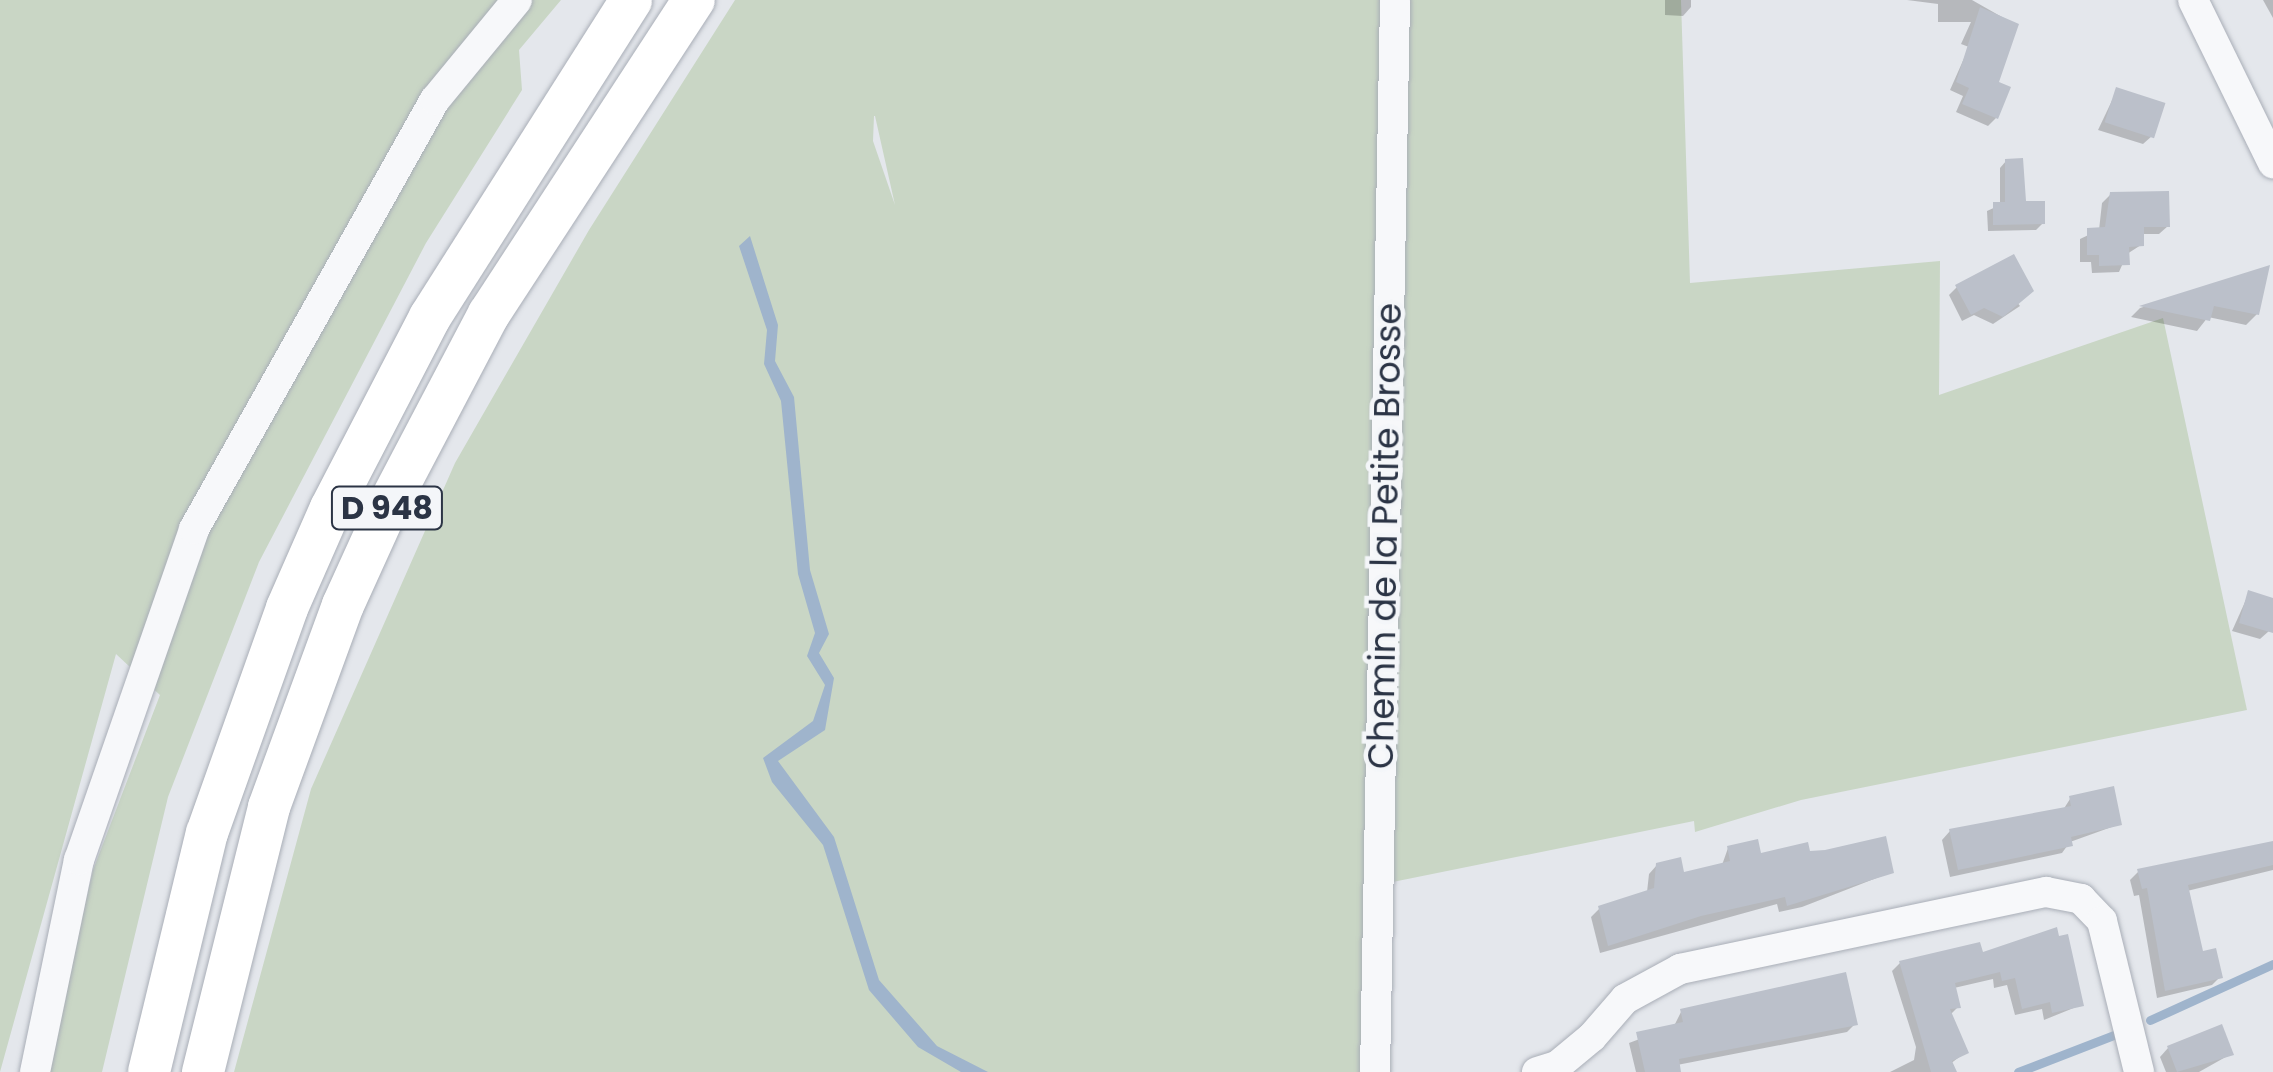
<!DOCTYPE html>
<style>
body{margin:0}
#map{position:relative;width:2273px;height:1072px;overflow:hidden;background:#e4e7ec;font-family:Poppins,sans-serif}
div>[style]{position:absolute}
.green>*{inset:0;background:#c9d6c5}
.water>*{inset:0;background:#9fb4cc}
.shadow>*{inset:0;background:#0003}
.stream>*{height:9px;margin:-4.5px;padding:0 4.5px;transform-origin:4.5px;border-radius:4.5px;background:#9fb4cc}
.building>*{inset:0;background:#bbc0ca;transform-origin:0 0}
.roads{filter:drop-shadow(0 0 2px #a9aeb7) drop-shadow(0 0 2px #a9aeb7)}
.minor>*{height:30px;margin:-15px;padding:0 15px;transform-origin:15px;border-radius:15px;background:#f7f8fa}
.highway>*{height:42px;margin:-21px;padding:0 21px;transform-origin:21px;border-radius:21px;background:#fff}
span{translate:-50% -50%;white-space:nowrap;text-align:center;line-height:1.15;-webkit-text-stroke:9px #f4f6f9;paint-order:stroke}
.shield-label span{padding:2px 8px;background:#f4f6f9;border:2px solid;border-radius:8px;-webkit-text-stroke-width:0}
.shield-label{font-size:32px;color:#2b3445;font-weight:700}
.street-label{font-size:35px;color:#2b3445}
</style>
<div id="map">
<div class="green">
<i style="clip-path:polygon(0 0,561px 0,519px 50px,522px 90px,426px 243px,259px 562px,168px 797px,102px 1072px,47px 1072px,93px 870px,160px 695px,116px 654px,0 1072px)"></i>
<i style="clip-path:polygon(evenodd,735px 0,1681px 0,1690px 283px,1940px 261px,1939px 395px,2163px 318px,2247px 710px,1801px 800px,1695px 832px,1694px 821px,1368px 887px,1372px 1072px,234px 1072px,311px 789px,455px 463px,589px 230px,735px 0,874px 116px,875px 116px,895px 205px,873px 141px,874px 116px)"></i>
</div>
<div class="water">
<i style="clip-path:polygon(750px 236px,778px 325px,775px 361px,794px 397px,810px 570px,829px 634px,819px 653px,834px 678px,825px 730px,778px 761px,834px 837px,879px 980px,937px 1046px,988px 1072px,961px 1072px,918px 1047px,869px 990px,823px 845px,772px 782px,763px 758px,813px 721px,825px 685px,807px 656px,815px 633px,798px 574px,781px 401px,764px 364px,767px 330px,739px 246px)"></i>
</div>
<div class="shadow">
<i style="clip-path:polygon(1665px 0,1691px 0,1691px 7px,1683px 16px,1665px 15px)"></i>
<i style="clip-path:polygon(1907px 0,1972px 0,2016px 25px,1996px 84px,1996px 118px,1988px 126px,1956px 112px,1963px 96px,1950px 90px,1969px 47px,1961px 44px,1971px 22px,1938px 22px,1938px 4px)"></i>
<i style="clip-path:polygon(2263px 0,2273px 0,2273px 18px)"></i>
<i style="clip-path:polygon(2117px 90px,2152px 136px,2143px 144px,2098px 130px)"></i>
<i style="clip-path:polygon(2006px 161px,2023px 204px,2043px 223px,2036px 230px,1988px 231px,1987px 211px,2000px 205px,2000px 168px)"></i>
<i style="clip-path:polygon(2111px 194px,2168px 226px,2159px 234px,2141px 234px,2141px 245px,2127px 254px,2119px 272px,2092px 273px,2091px 262px,2080px 262px,2080px 239px,2099px 230px,2102px 203px)"></i>
<i style="clip-path:polygon(2267px 269px,2257px 314px,2246px 325px,2208px 317px,2197px 331px,2131px 317px,2140px 308px)"></i>
<i style="clip-path:polygon(1957px 287px,2017px 302px,2020px 306px,1993px 324px,1974px 315px,1962px 321px,1949px 295px)"></i>
<i style="clip-path:polygon(2249px 593px,2273px 600px,2269px 631px,2260px 639px,2232px 631px)"></i>
<i style="clip-path:polygon(2070px 799px,2120px 824px,2070px 842px,2062px 853px,1950px 877px,1942px 840px,1950px 831px,2063px 810px)"></i>
<i style="clip-path:polygon(2273px 843px,2273px 870px,2187px 891px,2201px 954px,2220px 977px,2212px 985px,2157px 998px,2139px 895px,2134px 896px,2130px 880px,2138px 872px)"></i>
<i style="clip-path:polygon(1728px 848px,1759px 856px,1808px 853px,1892px 872px,1802px 907px,1779px 912px,1777px 904px,1600px 953px,1591px 917px,1600px 908px,1647px 892px,1649px 874px,1657px 865px,1682px 875px,1722px 865px)"></i>
<i style="clip-path:polygon(1981px 956px,2081px 1005px,2044px 1020px,2042px 1009px,2015px 1015px,2007px 985px,1994px 988px,1993px 979px,1954px 988px,1958px 1007px,1950px 1015px,1966px 1052px,1950px 1064px,1954px 1072px,1890px 1072px,1914px 1060px,1916px 1047px,1892px 971px,1900px 963px)"></i>
<i style="clip-path:polygon(1681px 1012px,1855px 1024px,1847px 1032px,1677px 1065px,1679px 1072px,1636px 1072px,1629px 1043px,1674px 1026px)"></i>
<i style="clip-path:polygon(2168px 1048px,2231px 1054px,2199px 1072px,2166px 1072px,2160px 1057px)"></i>
</div>
<div class="stream">
<i style="left:2150px;top:1020px;width:135px;rotate:-24.5deg"></i>
<i style="left:2018px;top:1072px;width:103px;rotate:-21.1deg"></i>
</div>
<div class="building">
<i style="clip-path:polygon(1980px 7px,2019px 24px,1999px 82px,2011px 87px,1998px 119px,1962px 104px,1969px 88px,1956px 82px)"></i>
<i style="left:2116px;top:87px;width:52px;height:37px;rotate:18deg"></i>
<i style="clip-path:polygon(2023px 158px,2026px 201px,2045px 201px,2045px 224px,1993px 225px,1993px 202px,2005px 202px,2005px 159px)"></i>
<i style="clip-path:polygon(2169px 191px,2170px 227px,2144px 227px,2144px 246px,2129px 247px,2130px 265px,2099px 266px,2099px 255px,2087px 255px,2087px 228px,2105px 227px,2110px 192px)"></i>
<i style="clip-path:polygon(2014px 254px,2034px 291px,2003px 317px,1984px 308px,1971px 315px,1955px 285px)"></i>
<i style="clip-path:polygon(2270px 265px,2259px 315px,2214px 306px,2210px 321px,2139px 306px)"></i>
<i style="clip-path:polygon(2248px 590px,2273px 598px,2273px 633px,2239px 623px)"></i>
<i style="clip-path:polygon(2114px 786px,2122px 825px,2071px 837px,2073px 846px,1958px 870px,1949px 829px,2071px 806px,2069px 796px)"></i>
<i style="clip-path:polygon(1886px 836px,1894px 873px,1787px 906px,1785px 897px,1701px 916px,1608px 946px,1598px 906px,1654px 888px,1656px 863px,1681px 857px,1684px 872px,1730px 861px,1727px 846px,1758px 839px,1761px 853px,1808px 842px,1810px 851px,1825px 850px)"></i>
<i style="clip-path:polygon(2273px 841px,2273px 865px,2188px 885px,2203px 951px,2216px 948px,2223px 978px,2165px 991px,2147px 888px,2142px 889px,2137px 869px)"></i>
<i style="clip-path:polygon(2057px 927px,2059px 936px,2068px 934px,2084px 1006px,2052px 1013px,2050px 1002px,2022px 1009px,2015px 978px,2002px 981px,2000px 972px,1955px 983px,1961px 1008px,1950px 1009px,1969px 1053px,1952px 1061px,1957px 1072px,1931px 1072px,1899px 961px,1980px 942px,1983px 952px)"></i>
<i style="clip-path:polygon(1846px 972px,1858px 1025px,1679px 1059px,1681px 1072px,1645px 1072px,1636px 1032px,1683px 1022px,1680px 1009px)"></i>
<i style="clip-path:polygon(2222px 1024px,2234px 1055px,2177px 1072px,2167px 1046px)"></i>
</div>
<div class="roads">
<div class="minor">
<i style="left:2193px;top:0;width:182px;rotate:63.9deg"></i>
<i style="left:35px;top:1072px;width:217px;rotate:-78.3deg"></i>
<i style="left:79px;top:860px;width:350px;rotate:-70.8deg"></i>
<i style="left:194px;top:529px;width:492px;rotate:-60.7deg"></i>
<i style="left:435px;top:100px;width:129px;rotate:-50.6deg"></i>
<i style="left:1375px;top:1072px;width:1072px;rotate:-88.93deg"></i>
<i style="left:1537px;top:1072px;width:21px;rotate:-17deg"></i>
<i style="left:1557px;top:1066px;width:45px;rotate:-39.6deg"></i>
<i style="left:1592px;top:1037px;width:50px;rotate:-49deg"></i>
<i style="left:1625px;top:999px;width:63px;rotate:-28.6deg"></i>
<i style="left:1680px;top:969px;width:374px;rotate:-11.9deg"></i>
<i style="left:2046px;top:892px;width:36px;rotate:11deg"></i>
<i style="left:2081px;top:899px;width:30px;rotate:46deg"></i>
<i style="left:2102px;top:921px;width:155px;rotate:76.2deg"></i>
</div>
<div class="highway">
<i style="left:149px;top:1072px;width:246px;rotate:-76.4deg"></i>
<i style="left:207px;top:833px;width:239px;rotate:-70.4deg"></i>
<i style="left:287px;top:608px;width:109px;rotate:-66.3deg"></i>
<i style="left:331px;top:508px;width:215px;rotate:-62.6deg"></i>
<i style="left:430px;top:317px;width:375px;rotate:-57.6deg"></i>
<i style="left:203px;top:1072px;width:273px;rotate:-76deg"></i>
<i style="left:269px;top:807px;width:215px;rotate:-69.9deg"></i>
<i style="left:343px;top:605px;width:109px;rotate:-65.6deg"></i>
<i style="left:388px;top:506px;width:217px;rotate:-62.3deg"></i>
<i style="left:489px;top:314px;width:375px;rotate:-56.9deg"></i>
</div>
</div>
<div class="shield-label">
<span style="left:387px;top:508px">D 948</span>
</div>
<div class="street-label">
<span style="left:1385px;top:536px;rotate:-89deg">Chemin de la Petite Brosse</span>
</div>
</div>
